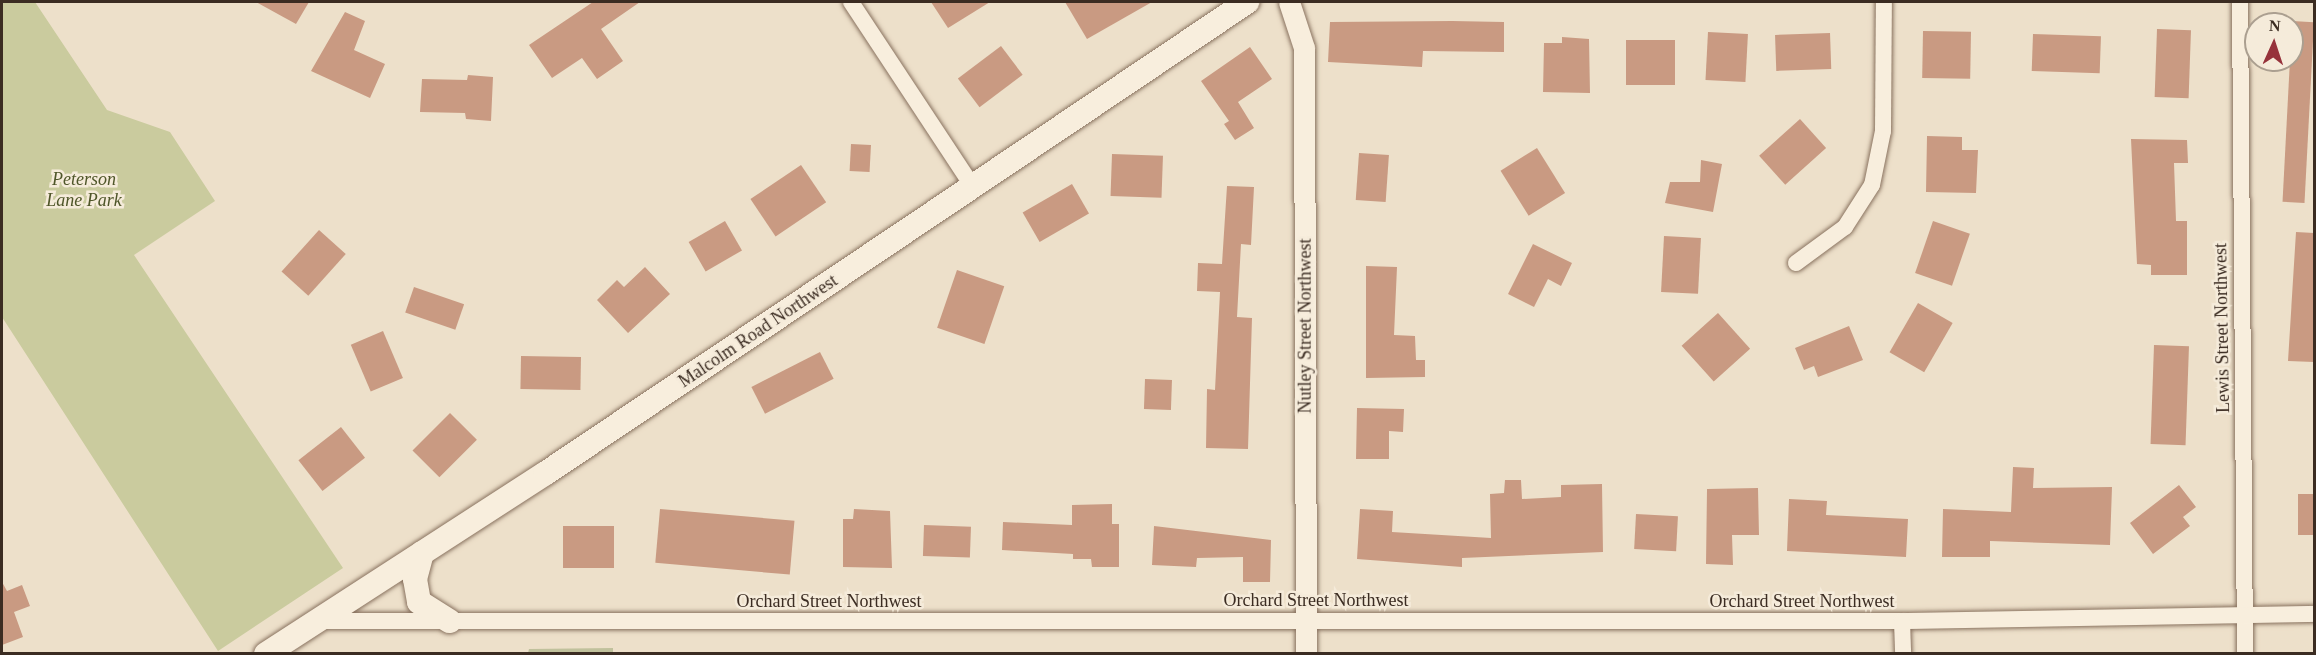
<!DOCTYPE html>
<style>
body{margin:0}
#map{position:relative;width:2316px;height:655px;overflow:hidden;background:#ede0ca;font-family:"Times New Roman",serif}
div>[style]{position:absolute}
.green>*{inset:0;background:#cacb9e}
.cemetery>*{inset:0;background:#c0c19c}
.building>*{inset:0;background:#c99a82;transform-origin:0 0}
.roads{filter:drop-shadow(0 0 2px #89725f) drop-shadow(0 0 2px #89725f)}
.minor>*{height:16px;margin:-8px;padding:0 8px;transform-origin:8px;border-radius:8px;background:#f8eedd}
.tertiary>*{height:21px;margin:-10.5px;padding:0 10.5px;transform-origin:10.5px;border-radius:10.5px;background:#f8eedd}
.secondary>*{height:24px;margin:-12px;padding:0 12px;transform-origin:12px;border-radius:12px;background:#f8eedd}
span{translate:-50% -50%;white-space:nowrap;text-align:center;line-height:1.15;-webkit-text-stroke:5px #f5ebda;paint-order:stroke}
.park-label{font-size:18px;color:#4f5629;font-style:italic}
.street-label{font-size:18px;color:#3b2c22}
.frame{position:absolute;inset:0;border:3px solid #3b2c22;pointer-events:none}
.north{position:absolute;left:2244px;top:12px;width:60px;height:60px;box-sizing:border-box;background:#f5ebda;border:2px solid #ab9f90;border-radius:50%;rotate:3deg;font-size:16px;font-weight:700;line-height:24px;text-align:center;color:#3b2c22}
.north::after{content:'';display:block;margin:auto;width:21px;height:27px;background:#96323b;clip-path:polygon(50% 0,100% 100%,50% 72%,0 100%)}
</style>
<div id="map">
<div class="green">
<i style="clip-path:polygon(2px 2px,35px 2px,107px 110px,170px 132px,215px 201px,134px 255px,343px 568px,218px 651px,2px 317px)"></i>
</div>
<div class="cemetery">
<i style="clip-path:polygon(613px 648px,613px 653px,528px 653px,529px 649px)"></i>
</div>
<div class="building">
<i style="clip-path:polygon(256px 2px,309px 2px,296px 24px)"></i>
<i style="clip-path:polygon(593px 2px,640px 2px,601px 29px,623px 61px,597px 79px,582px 58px,552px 78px,529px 45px)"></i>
<i style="clip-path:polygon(931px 2px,990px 2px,948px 28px)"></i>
<i style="clip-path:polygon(1065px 2px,1152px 2px,1087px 39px)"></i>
<i style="clip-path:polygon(345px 12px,365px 21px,354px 50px,385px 64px,370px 98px,311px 71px)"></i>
<i style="clip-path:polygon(1452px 21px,1504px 22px,1504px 52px,1423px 51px,1422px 67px,1328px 62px,1330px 22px)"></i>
<i style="left:2292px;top:21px;width:22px;height:181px;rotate:3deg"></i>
<i style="left:2157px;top:29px;width:34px;height:68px;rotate:2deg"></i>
<i style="left:1923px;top:31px;width:48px;height:47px;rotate:1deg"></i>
<i style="left:1708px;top:32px;width:40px;height:48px;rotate:3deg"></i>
<i style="left:1830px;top:33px;width:36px;height:55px;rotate:88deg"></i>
<i style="left:2033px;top:34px;width:68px;height:37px;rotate:2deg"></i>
<i style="clip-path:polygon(1562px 37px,1589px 39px,1590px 93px,1543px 92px,1544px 43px,1562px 43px)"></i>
<i style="left:1675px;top:40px;width:45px;height:49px;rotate:90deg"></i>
<i style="left:1001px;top:46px;width:36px;height:54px;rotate:53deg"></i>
<i style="clip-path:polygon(1250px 47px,1272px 79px,1238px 102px,1254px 128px,1235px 140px,1224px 124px,1229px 121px,1201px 81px)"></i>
<i style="clip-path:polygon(468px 75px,493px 77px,491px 121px,466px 119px,465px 113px,420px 112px,422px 79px,467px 80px)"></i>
<i style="left:1800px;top:119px;width:39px;height:55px;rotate:48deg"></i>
<i style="clip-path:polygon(1927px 136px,1962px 137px,1962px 150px,1978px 150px,1976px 193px,1926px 192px)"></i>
<i style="clip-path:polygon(2131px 139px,2187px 140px,2188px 163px,2174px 163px,2176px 221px,2187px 221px,2187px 275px,2151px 275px,2151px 265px,2137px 264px)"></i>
<i style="left:851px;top:144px;width:20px;height:27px;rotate:3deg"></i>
<i style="left:1537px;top:148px;width:53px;height:43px;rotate:58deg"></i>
<i style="left:1359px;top:153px;width:30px;height:47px;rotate:4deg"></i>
<i style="left:1112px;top:154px;width:51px;height:42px;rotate:2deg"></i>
<i style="clip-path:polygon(1701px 160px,1722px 164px,1713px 212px,1665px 203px,1670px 182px,1700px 182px)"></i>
<i style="left:801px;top:165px;width:45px;height:61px;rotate:56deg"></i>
<i style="left:1072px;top:184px;width:34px;height:57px;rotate:60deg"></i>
<i style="clip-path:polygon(1227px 186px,1254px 187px,1251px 245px,1241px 244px,1237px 317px,1252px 318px,1248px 449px,1206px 448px,1207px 389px,1215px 390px,1220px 292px,1197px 291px,1198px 263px,1222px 264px)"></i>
<i style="left:725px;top:221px;width:34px;height:42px;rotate:60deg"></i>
<i style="left:1933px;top:221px;width:39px;height:55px;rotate:19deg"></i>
<i style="left:319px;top:230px;width:36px;height:56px;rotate:42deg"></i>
<i style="clip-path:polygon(2296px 232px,2314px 233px,2314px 362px,2288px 361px)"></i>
<i style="left:1664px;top:236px;width:37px;height:56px;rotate:3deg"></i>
<i style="clip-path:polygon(1533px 244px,1572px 263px,1561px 286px,1548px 279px,1534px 307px,1508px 294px)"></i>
<i style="clip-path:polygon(1366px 266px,1397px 267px,1394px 335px,1415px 336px,1416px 360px,1425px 360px,1425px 377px,1366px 378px)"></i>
<i style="clip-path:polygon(645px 267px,670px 294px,628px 333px,597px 300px,617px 280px,624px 287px)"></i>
<i style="left:957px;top:270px;width:50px;height:61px;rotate:19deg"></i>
<i style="left:414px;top:287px;width:53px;height:27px;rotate:19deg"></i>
<i style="left:1918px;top:303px;width:40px;height:57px;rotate:30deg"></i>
<i style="left:1718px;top:313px;width:48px;height:49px;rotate:48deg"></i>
<i style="clip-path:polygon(1849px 326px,1863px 360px,1818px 377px,1814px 366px,1804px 370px,1795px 348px)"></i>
<i style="left:383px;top:331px;width:51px;height:35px;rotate:67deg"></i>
<i style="left:2154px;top:345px;width:35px;height:99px;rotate:2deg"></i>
<i style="left:820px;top:352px;width:30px;height:77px;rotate:63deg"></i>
<i style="left:521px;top:356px;width:60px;height:33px;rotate:1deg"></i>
<i style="left:1145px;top:379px;width:27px;height:30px;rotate:2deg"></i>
<i style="clip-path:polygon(1357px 408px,1404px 409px,1403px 432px,1389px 431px,1389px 459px,1356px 459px)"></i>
<i style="left:450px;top:413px;width:38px;height:53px;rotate:45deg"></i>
<i style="left:341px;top:427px;width:39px;height:54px;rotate:52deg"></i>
<i style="clip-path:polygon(2013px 467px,2034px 468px,2033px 488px,2112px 487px,2110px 545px,1990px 541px,1990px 557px,1942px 557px,1943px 509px,2011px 512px)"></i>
<i style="clip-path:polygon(1505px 480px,1521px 480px,1522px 499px,1561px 497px,1561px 485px,1602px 484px,1603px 552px,1462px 558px,1462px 567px,1357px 559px,1360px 509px,1393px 511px,1392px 532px,1491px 538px,1490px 494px,1504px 493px)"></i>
<i style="clip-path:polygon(2179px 485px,2196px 507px,2183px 517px,2190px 526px,2153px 554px,2130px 523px)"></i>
<i style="clip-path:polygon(1758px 488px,1759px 535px,1732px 535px,1733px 565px,1706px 564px,1707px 489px)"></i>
<i style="left:2298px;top:494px;width:16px;height:41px"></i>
<i style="clip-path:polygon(1789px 499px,1827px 501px,1826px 515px,1908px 519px,1906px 557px,1787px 551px)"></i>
<i style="clip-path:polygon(1112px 504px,1112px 524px,1119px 524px,1119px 567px,1092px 567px,1091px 559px,1073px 559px,1073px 554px,1002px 550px,1003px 522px,1072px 525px,1072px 505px)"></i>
<i style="left:660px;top:509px;width:135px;height:54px;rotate:5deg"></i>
<i style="clip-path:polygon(854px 509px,890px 511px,892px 568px,843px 567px,843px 519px,853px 519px)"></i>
<i style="left:1636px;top:514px;width:42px;height:35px;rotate:3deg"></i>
<i style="left:924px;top:525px;width:47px;height:31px;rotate:2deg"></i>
<i style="left:563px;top:526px;width:51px;height:42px"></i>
<i style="clip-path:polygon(1154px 526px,1271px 540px,1270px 582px,1243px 582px,1243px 557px,1197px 558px,1196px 567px,1152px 565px)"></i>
<i style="clip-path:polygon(2px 582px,7px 591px,22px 585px,30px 606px,14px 612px,23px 637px,2px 645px)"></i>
</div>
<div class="roads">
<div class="minor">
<i style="left:851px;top:2px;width:222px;rotate:56.6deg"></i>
<i style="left:2240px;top:2px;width:652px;rotate:89.56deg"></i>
<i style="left:1796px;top:263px;width:61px;rotate:-36.3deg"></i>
<i style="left:1845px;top:227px;width:50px;rotate:-57.3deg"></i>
<i style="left:1872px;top:185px;width:55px;rotate:-78.5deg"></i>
<i style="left:1883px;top:131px;width:129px;rotate:-89.6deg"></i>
<i style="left:318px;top:621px;width:1584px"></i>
<i style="left:1902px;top:621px;width:412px;rotate:-1deg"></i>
<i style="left:1902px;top:621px;width:33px;rotate:88deg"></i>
</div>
<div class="tertiary">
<i style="left:1289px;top:2px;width:48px;rotate:71.9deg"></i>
<i style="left:1304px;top:48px;width:606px;rotate:89.81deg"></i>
</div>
<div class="secondary">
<i style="left:422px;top:553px;width:27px;rotate:105deg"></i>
<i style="left:415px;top:579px;width:23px;rotate:80deg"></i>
<i style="left:419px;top:602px;width:36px;rotate:32deg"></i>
<i style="left:266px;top:654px;width:333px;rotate:-32.9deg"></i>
<i style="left:546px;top:473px;width:845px;rotate:-33.9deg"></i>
</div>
</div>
<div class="park-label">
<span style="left:84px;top:190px">Peterson<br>Lane Park</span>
</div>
<div class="street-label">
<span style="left:1305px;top:326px;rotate:-90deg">Nutley Street Northwest</span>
<span style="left:2222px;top:328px;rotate:-91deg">Lewis Street Northwest</span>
<span style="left:758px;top:331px;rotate:-34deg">Malcolm Road Northwest</span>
<span style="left:1316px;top:600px">Orchard Street Northwest</span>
<span style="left:829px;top:601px">Orchard Street Northwest</span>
<span style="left:1802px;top:601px">Orchard Street Northwest</span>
</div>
<div class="frame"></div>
<div class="north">N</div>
</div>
